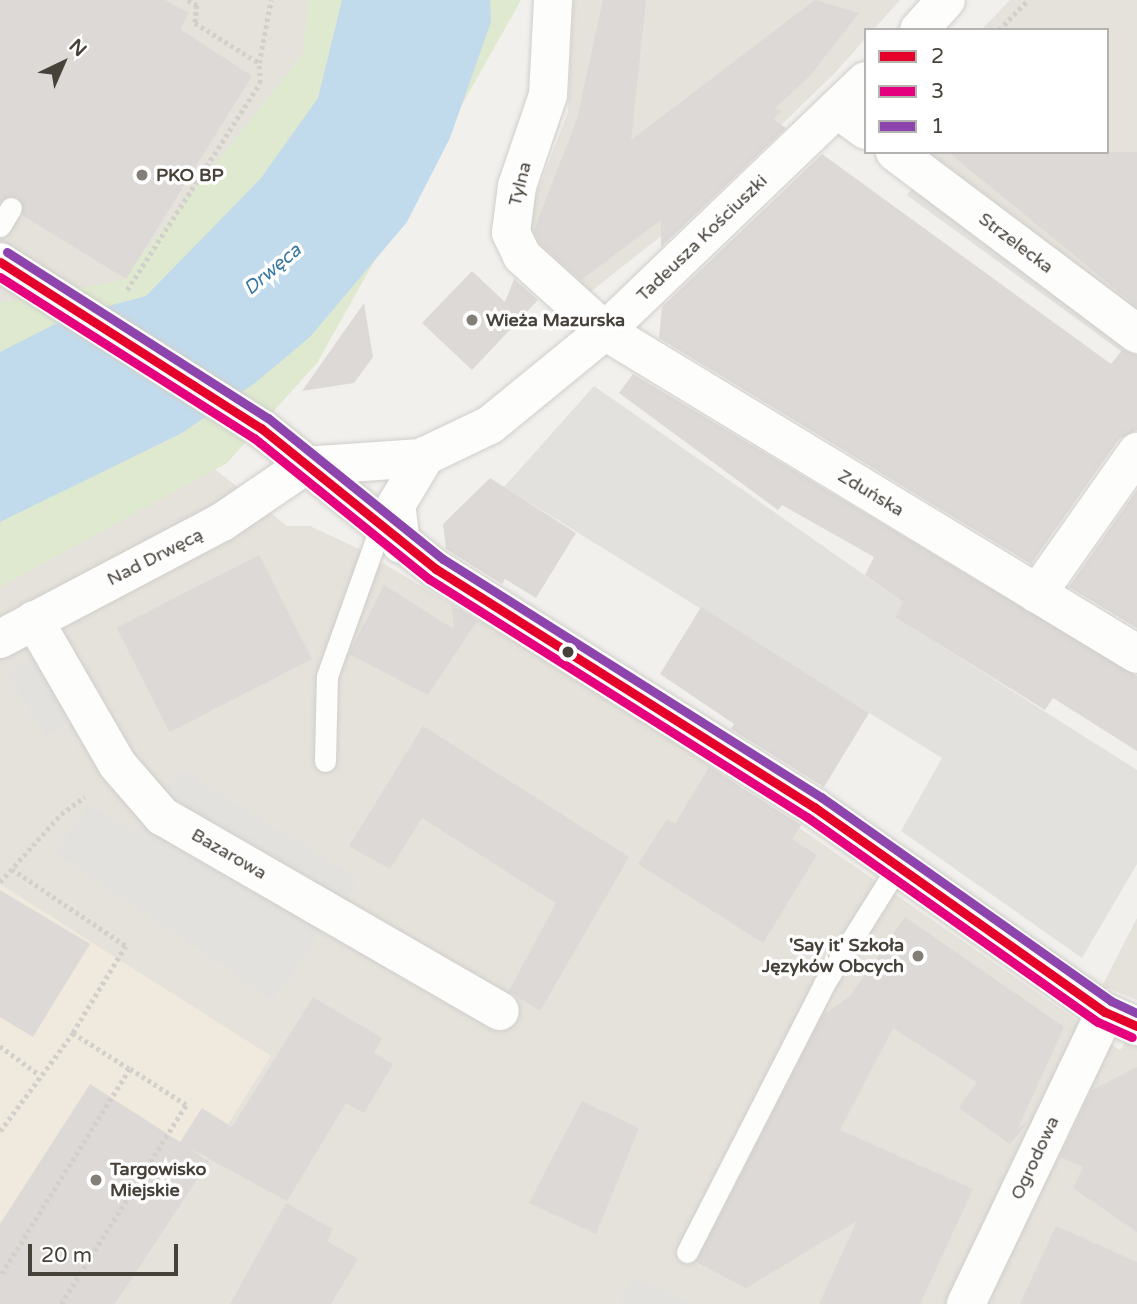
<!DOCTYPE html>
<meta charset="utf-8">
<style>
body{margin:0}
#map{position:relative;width:1137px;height:1304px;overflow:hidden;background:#f2f0ed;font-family:"Varela Round",sans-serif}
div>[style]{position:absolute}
.residential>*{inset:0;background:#e5e2db}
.commercial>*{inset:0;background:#f0e9de}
.green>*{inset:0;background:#dfe9cf}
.parking>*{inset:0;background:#e3e1de;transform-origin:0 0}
.water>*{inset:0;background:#c2dbec}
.building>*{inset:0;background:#dcd9d6;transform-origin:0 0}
.path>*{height:4.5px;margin-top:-2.25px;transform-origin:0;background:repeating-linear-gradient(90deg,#d2d0cb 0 3.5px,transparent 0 7px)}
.roads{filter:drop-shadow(0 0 2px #d0cecb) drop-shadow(0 0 2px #d0cecb)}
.service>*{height:21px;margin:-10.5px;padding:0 10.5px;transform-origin:10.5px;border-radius:10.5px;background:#fdfdfc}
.minor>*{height:38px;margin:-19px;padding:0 19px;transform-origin:19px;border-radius:19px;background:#fdfdfc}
.bus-1>*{height:9px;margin:-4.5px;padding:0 4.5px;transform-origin:4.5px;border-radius:4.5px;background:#e4002b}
.bus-2>*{height:9px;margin:-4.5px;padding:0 4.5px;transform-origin:4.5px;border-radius:4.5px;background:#e5007d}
.bus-3>*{height:9px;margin:-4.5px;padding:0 4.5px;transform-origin:4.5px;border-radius:4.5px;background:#8e44ad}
.dots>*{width:19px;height:19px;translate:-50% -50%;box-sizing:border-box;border:4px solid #fff;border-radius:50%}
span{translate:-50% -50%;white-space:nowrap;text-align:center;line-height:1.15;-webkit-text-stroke:7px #fff;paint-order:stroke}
.poi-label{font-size:18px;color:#474239;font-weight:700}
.left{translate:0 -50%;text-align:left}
.right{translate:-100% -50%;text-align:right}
.street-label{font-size:18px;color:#474239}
.water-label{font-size:19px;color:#3978a3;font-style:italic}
.legend{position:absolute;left:864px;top:28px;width:245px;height:126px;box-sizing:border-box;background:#fff;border:2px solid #b5b3b0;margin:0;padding:9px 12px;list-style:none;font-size:21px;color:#474239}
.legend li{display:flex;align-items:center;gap:14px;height:35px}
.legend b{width:35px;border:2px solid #b5b3b0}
.north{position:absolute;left:28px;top:28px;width:70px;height:70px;-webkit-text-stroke:5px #fff;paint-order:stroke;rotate:44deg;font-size:19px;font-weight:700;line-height:28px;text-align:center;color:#474239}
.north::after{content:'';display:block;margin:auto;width:24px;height:32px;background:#474239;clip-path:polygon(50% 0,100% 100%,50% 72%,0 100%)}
.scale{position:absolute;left:28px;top:1244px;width:150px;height:32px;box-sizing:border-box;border:4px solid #474239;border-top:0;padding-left:9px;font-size:21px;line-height:24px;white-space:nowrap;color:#474239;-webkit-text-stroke:5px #fff;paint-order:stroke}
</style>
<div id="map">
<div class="residential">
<i style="clip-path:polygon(0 0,342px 0,146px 296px,0 352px)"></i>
<i style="clip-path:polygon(573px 0,900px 0,873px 30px,866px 30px,866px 38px,835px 73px,689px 214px,584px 297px,523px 230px,568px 112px)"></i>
<i style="clip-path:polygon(1010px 0,1137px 0,1137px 318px,923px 152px,1107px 152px,1107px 30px,981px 30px)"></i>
<i style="clip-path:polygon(212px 467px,287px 526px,310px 526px,359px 549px,625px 707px,1120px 1050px,1137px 1025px,1137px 1304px,0 1304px,0 525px)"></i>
<i style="clip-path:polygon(1137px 918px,1137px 1000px,1102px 986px)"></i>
</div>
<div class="commercial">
<i style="clip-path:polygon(0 884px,271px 1056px,115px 1304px,0 1304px)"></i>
</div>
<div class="green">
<i style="clip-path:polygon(308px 0,521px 0,317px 363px,227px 463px,0 587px,0 303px,122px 280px,303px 54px)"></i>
</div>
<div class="parking">
<i style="left:915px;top:184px;width:274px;height:14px;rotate:36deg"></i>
<i style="clip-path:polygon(594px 386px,903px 602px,896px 617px,1137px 770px,1137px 864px,1082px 958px,901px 831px,942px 758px,504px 487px)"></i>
<i style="left:35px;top:657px;width:73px;height:32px;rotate:58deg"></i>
<i style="clip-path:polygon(181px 770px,359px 879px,273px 1000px,56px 852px,89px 805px,134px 832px)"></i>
<i style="clip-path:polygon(632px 1277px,690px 1304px,619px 1304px)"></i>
</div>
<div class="water">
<i style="clip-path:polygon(342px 0,490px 0,491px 22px,450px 138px,407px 222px,310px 337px,255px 383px,182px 433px,0 522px,0 352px,71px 316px,146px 296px,261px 178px,318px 98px)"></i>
</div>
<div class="building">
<i style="clip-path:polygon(0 0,165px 0,189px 13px,180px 29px,252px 76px,126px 279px,22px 215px,18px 197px,0 201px)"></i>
<i style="clip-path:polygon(603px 0,646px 0,631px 140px,815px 0,859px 13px,809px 77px,775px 108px,782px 111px,773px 119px,786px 128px,661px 247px,661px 220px,581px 280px,540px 243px,534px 230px,577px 119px)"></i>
<i style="clip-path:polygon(948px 152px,1137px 152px,1137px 307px,1129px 300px)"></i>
<i style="clip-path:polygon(822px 154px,1111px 364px,1122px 350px,1137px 355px,1137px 430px,1119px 439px,1031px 564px,659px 338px,662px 307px)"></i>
<i style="clip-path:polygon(472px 271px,505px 302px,514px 279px,538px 300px,472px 370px,422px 323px)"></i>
<i style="clip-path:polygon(364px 303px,373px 357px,354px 383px,302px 391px)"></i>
<i style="clip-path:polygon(633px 374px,1137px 676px,1137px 751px,1053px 698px,1045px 710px,895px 617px,903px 602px,865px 575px,874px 557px,782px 505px,778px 510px,619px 393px)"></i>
<i style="clip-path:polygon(490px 478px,576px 533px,536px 598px,505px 579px,502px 584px,446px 549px,443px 524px)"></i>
<i style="clip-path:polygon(1137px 490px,1137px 628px,1069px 587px)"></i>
<i style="left:259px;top:555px;width:117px;height:160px;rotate:63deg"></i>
<i style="clip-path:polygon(384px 585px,454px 629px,452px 605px,477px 621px,428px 695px,349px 654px)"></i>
<i style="clip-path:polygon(701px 607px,869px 713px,824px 787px,731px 729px,734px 724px,660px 674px)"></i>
<i style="clip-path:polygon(423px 726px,629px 857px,540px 1011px,509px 991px,556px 903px,422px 818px,390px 869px,349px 846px)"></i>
<i style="clip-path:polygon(709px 767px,801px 825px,792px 839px,817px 855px,763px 943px,638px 864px,667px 819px,675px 824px)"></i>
<i style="clip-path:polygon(0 890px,90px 944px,33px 1037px,0 1017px)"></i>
<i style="clip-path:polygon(905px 917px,1064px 1027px,1018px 1128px,1028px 1122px,1010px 1144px,959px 1108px,977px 1082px,893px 1028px,840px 1130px,973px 1189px,920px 1304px,819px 1304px,857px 1221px,746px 1288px,696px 1262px,822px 1016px,850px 996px)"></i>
<i style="clip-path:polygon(313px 997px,382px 1038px,374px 1053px,393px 1064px,364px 1113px,346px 1103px,287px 1201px,189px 1148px,209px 1161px,115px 1304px,0 1304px,0 1224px,90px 1084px,180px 1142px,202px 1108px,232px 1127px)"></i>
<i style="clip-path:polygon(1137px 1067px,1137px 1232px,1073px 1188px,1083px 1167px,1060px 1157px,1092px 1090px)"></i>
<i style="clip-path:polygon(582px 1101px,639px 1128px,596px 1234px,529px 1203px)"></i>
<i style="clip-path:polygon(286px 1203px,333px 1229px,327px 1241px,358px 1259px,331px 1304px,230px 1304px)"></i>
<i style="clip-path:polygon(1056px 1226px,1137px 1262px,1137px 1304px,1020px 1304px)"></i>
</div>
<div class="path">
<i style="left:188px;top:0;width:10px;rotate:29deg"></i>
<i style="left:197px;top:5px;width:18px;rotate:96deg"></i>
<i style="left:195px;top:23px;width:75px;rotate:32deg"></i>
<i style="left:259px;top:63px;width:64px;rotate:-79.2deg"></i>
<i style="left:999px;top:30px;width:42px;rotate:-46deg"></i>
<i style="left:127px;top:290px;width:246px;rotate:-57.3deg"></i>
<i style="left:260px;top:83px;width:20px;rotate:-93deg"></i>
<i style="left:12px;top:869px;width:138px;rotate:34deg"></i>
<i style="left:126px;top:946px;width:102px;rotate:121.3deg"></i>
<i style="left:0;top:882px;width:91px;rotate:-48.1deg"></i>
<i style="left:61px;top:814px;width:29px;rotate:-36deg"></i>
<i style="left:0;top:1046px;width:47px;rotate:36.4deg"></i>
<i style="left:0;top:1131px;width:122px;rotate:-53.3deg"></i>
<i style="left:73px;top:1033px;width:67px;rotate:32.3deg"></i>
<i style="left:130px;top:1069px;width:245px;rotate:122deg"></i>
<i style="left:61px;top:1304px;width:235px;rotate:-57.9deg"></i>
<i style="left:186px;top:1105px;width:67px;rotate:-147.3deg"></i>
</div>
<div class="roads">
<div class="service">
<i style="left:0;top:226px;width:21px;rotate:-59deg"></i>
<i style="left:325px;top:761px;width:85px;rotate:-88.7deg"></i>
<i style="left:327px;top:676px;width:157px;rotate:-70.3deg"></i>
<i style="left:687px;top:1252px;width:301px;rotate:-62.9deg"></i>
<i style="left:824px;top:984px;width:139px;rotate:-57.9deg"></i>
</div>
<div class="minor">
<i style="left:553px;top:0;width:95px;rotate:93deg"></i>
<i style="left:548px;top:95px;width:96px;rotate:108.8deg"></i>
<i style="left:517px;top:186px;width:47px;rotate:97.3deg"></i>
<i style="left:511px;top:233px;width:25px;rotate:64deg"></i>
<i style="left:522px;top:256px;width:112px;rotate:42.1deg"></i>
<i style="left:605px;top:331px;width:622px;rotate:31.26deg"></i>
<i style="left:919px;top:30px;width:40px;rotate:-48deg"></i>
<i style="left:837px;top:109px;width:36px;rotate:36deg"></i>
<i style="left:895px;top:152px;width:303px;rotate:36.9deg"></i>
<i style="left:0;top:262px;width:309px;rotate:32.5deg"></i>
<i style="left:261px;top:428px;width:225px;rotate:38.9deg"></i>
<i style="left:436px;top:569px;width:447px;rotate:32.2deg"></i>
<i style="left:814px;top:807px;width:356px;rotate:35.2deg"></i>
<i style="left:1105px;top:1012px;width:35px;rotate:24deg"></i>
<i style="left:304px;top:466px;width:117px;rotate:-3.9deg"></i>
<i style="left:421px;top:458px;width:76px;rotate:-25.6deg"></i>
<i style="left:490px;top:425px;width:149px;rotate:-39.3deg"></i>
<i style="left:605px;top:331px;width:361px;rotate:-43.8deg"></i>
<i style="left:401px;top:544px;width:39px;rotate:-97deg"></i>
<i style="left:396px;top:505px;width:58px;rotate:-59deg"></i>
<i style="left:1037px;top:594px;width:174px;rotate:-54.8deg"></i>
<i style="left:34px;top:620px;width:166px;rotate:60deg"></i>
<i style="left:117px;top:764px;width:69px;rotate:49.1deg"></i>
<i style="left:162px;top:816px;width:390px;rotate:30deg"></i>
<i style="left:0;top:639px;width:251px;rotate:-27.8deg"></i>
<i style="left:222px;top:522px;width:99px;rotate:-34.3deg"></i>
<i style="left:966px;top:1304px;width:323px;rotate:-64.5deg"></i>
</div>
</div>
<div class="bus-1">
<i style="left:0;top:262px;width:309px;rotate:32.5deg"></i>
<i style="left:261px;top:428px;width:225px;rotate:38.9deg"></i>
<i style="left:436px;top:569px;width:447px;rotate:32.2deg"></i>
<i style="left:814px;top:807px;width:356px;rotate:35.2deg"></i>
<i style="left:1105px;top:1012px;width:35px;rotate:24deg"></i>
</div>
<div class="bus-2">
<i style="left:0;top:277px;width:301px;rotate:32.4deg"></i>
<i style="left:254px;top:438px;width:225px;rotate:38.9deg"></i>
<i style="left:429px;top:579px;width:447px;rotate:32.2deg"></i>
<i style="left:807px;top:817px;width:356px;rotate:35.2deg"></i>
<i style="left:1098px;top:1022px;width:37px;rotate:24deg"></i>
</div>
<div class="bus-3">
<i style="left:7px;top:252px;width:309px;rotate:32.5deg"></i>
<i style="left:268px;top:418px;width:225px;rotate:38.9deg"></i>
<i style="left:443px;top:559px;width:447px;rotate:32.2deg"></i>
<i style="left:821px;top:797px;width:355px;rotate:35.1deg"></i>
<i style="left:1111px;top:1001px;width:29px;rotate:25deg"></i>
</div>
<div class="dots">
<i style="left:142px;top:175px;background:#837f78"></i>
<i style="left:472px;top:320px;background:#837f78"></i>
<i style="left:568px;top:652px;background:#474239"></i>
<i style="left:918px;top:956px;background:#837f78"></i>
<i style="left:96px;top:1180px;background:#837f78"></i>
</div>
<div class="poi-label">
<span class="left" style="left:156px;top:175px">PKO BP</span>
<span class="left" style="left:486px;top:320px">Wieża Mazurska</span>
<span class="right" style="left:904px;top:956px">'Say it' Szkoła<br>Języków Obcych</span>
<span class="left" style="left:110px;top:1180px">Targowisko<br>Miejskie</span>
</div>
<div class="street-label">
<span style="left:520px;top:184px;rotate:-76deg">Tylna</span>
<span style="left:702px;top:238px;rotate:-44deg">Tadeusza Kościuszki</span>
<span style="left:1016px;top:243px;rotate:37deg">Strzelecka</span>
<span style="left:871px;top:493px;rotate:31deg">Zduńska</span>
<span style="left:155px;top:557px;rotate:-27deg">Nad Drwęcą</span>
<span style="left:229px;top:854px;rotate:30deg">Bazarowa</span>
<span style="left:1035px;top:1158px;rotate:-65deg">Ogrodowa</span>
</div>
<div class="water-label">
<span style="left:273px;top:270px;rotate:-40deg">Drwęca</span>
</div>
<ul class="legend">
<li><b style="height:9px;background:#e4002b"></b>2</li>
<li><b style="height:9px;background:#e5007d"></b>3</li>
<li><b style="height:9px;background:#8e44ad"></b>1</li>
</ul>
<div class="north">N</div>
<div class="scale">20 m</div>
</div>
